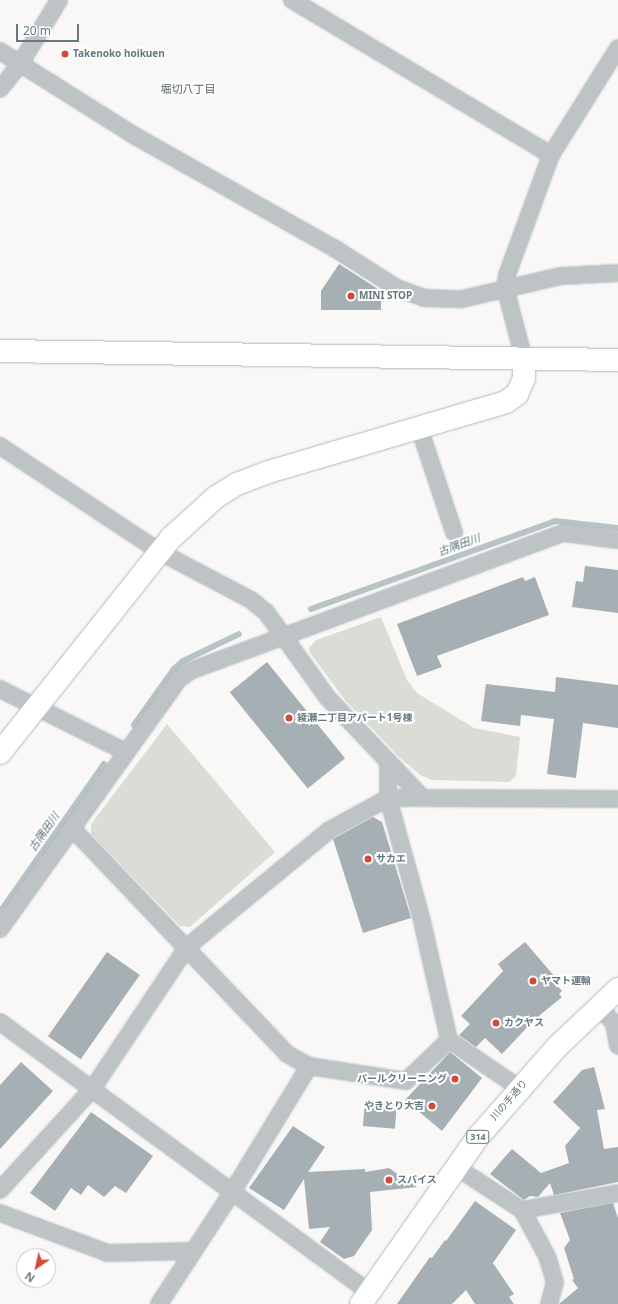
<!DOCTYPE html>
<meta charset="utf-8">
<style>
body{margin:0}
#map{position:relative;width:618px;height:1304px;overflow:hidden;background:#f9f8f7;font-family:"Noto Sans","Noto Sans JP",sans-serif}
div>[style]{position:absolute}
.green>*{inset:0;background:#daddd6}
.stream>*{height:6px;margin:-3px;padding:0 3px;transform-origin:3px;border-radius:3px;background:#b7c4c6}
.building>*{inset:0;background:#a6afb3;transform-origin:0 0}
.roads{filter:drop-shadow(0 0 1px #b1b8bb) drop-shadow(0 0 1px #b1b8bb)}
.street>*{height:16px;margin:-8px;padding:0 8px;transform-origin:8px;border-radius:8px;background:#bec4c6}
.secondary>*{height:22px;margin:-11px;padding:0 11px;transform-origin:11px;border-radius:11px;background:#fff}
.primary>*{height:22px;margin:-11px;padding:0 11px;transform-origin:11px;border-radius:11px;background:#fff}
.dots>*{width:11px;height:11px;translate:-50% -50%;box-sizing:border-box;border:2px solid #fff;border-radius:50%}
span{translate:-50% -50%;white-space:nowrap;text-align:center;line-height:1.15;-webkit-text-stroke:4px #fff;paint-order:stroke}
.shield-label span{padding:1px 3px;background:#fff;border:1px solid;border-radius:3px;-webkit-text-stroke-width:0}
.shield-label{font-size:9px;color:#66787f;font-weight:700}
.poi-label{font-size:10px;color:#66787f;font-weight:700}
.left{translate:0 -50%;text-align:left}
.right{translate:-100% -50%;text-align:right}
.street-label{font-size:10px;color:#66787f}
.neighbourhood-label{font-size:11px;color:#58656a}
.water-label{font-size:11px;color:#617678;font-style:italic}
.north{position:absolute;left:16px;top:1248px;width:40px;height:40px;box-sizing:border-box;background:#fff;border:1px solid #c2c9cc;border-radius:50%;rotate:214deg;font-size:11px;font-weight:700;line-height:16px;text-align:center;color:#66787f}
.north::after{content:'';display:block;margin:auto;width:14px;height:18px;background:#d2493e;clip-path:polygon(50% 0,100% 100%,50% 72%,0 100%)}
.scale{position:absolute;left:16px;top:24px;width:63px;height:18px;box-sizing:border-box;border:2px solid #66787f;border-top:0;padding-left:5px;font-size:12px;line-height:14px;white-space:nowrap;color:#66787f;-webkit-text-stroke:3px #fff;paint-order:stroke}
</style>
<div id="map">
<div class="green">
<i style="clip-path:polygon(381px 617px,407px 680px,417px 693px,474px 728px,520px 737px,516px 776px,509px 782px,432px 780px,420px 775px,399px 757px,345px 700px,310px 653px,309px 648px,316px 640px)"></i>
<i style="clip-path:polygon(167px 724px,275px 852px,190px 927px,180px 926px,91px 834px,91px 824px)"></i>
</div>
<div class="stream">
<i style="left:311px;top:609px;width:259px;rotate:-19.8deg"></i>
<i style="left:555px;top:521px;width:63px;rotate:6.3deg"></i>
<i style="left:134px;top:725px;width:69px;rotate:-54.5deg"></i>
<i style="left:174px;top:669px;width:12px;rotate:-42deg"></i>
<i style="left:183px;top:661px;width:62px;rotate:-25.7deg"></i>
<i style="left:0;top:912px;width:181px;rotate:-54.9deg"></i>
</div>
<div class="building">
<i style="clip-path:polygon(339px 264px,381px 291px,381px 310px,321px 310px,321px 291px)"></i>
<i style="clip-path:polygon(585px 566px,618px 570px,618px 613px,572px 607px,576px 581px,583px 582px)"></i>
<i style="clip-path:polygon(523px 577px,525px 581px,535px 577px,549px 615px,437px 656px,442px 667px,417px 676px,397px 624px)"></i>
<i style="left:267px;top:662px;width:124px;height:48px;rotate:51deg"></i>
<i style="clip-path:polygon(556px 677px,618px 685px,618px 728px,583px 723px,576px 778px,547px 774px,554px 719px,521px 715px,520px 726px,481px 721px,486px 684px,555px 692px)"></i>
<i style="clip-path:polygon(373px 817px,382px 822px,411px 918px,363px 933px,333px 839px)"></i>
<i style="clip-path:polygon(525px 942px,556px 978px,553px 981px,562px 991px,559px 994px,562px 997px,534px 1020px,502px 1054px,485px 1038px,476px 1047px,459px 1035px,470px 1024px,461px 1016px,503px 971px,498px 964px)"></i>
<i style="left:107px;top:952px;width:40px;height:103px;rotate:35deg"></i>
<i style="clip-path:polygon(450px 1052px,482px 1078px,442px 1131px,405px 1100px)"></i>
<i style="clip-path:polygon(21px 1062px,53px 1091px,0 1149px,0 1085px)"></i>
<i style="clip-path:polygon(594px 1067px,605px 1109px,597px 1110px,604px 1149px,618px 1147px,618px 1182px,554px 1195px,550px 1183px,538px 1197px,530px 1196px,524px 1200px,490px 1174px,512px 1149px,541px 1173px,569px 1163px,565px 1146px,580px 1128px,553px 1102px,582px 1070px)"></i>
<i style="left:365px;top:1102px;width:32px;height:24px;rotate:5deg"></i>
<i style="clip-path:polygon(91px 1112px,153px 1156px,126px 1193px,115px 1186px,104px 1197px,88px 1185px,81px 1195px,71px 1188px,55px 1211px,30px 1193px)"></i>
<i style="clip-path:polygon(293px 1126px,325px 1147px,308px 1172px,365px 1169px,365px 1172px,389px 1168px,417px 1187px,370px 1192px,372px 1230px,354px 1256px,344px 1259px,320px 1242px,330px 1227px,309px 1229px,304px 1179px,284px 1210px,249px 1188px)"></i>
<i style="clip-path:polygon(475px 1201px,516px 1230px,493px 1263px,514px 1294px,509px 1297px,514px 1304px,475px 1304px,466px 1290px,452px 1304px,397px 1304px,430px 1257px,432px 1258px,445px 1240px,446px 1241px)"></i>
<i style="clip-path:polygon(613px 1203px,618px 1218px,618px 1304px,559px 1304px,578px 1288px,572px 1280px,574px 1279px,564px 1248px,570px 1240px,560px 1213px)"></i>
</div>
<div class="roads">
<div class="street">
<i style="left:292px;top:0;width:302px;rotate:30.9deg"></i>
<i style="left:0;top:51px;width:160px;rotate:32.2deg"></i>
<i style="left:135px;top:136px;width:228px;rotate:29.4deg"></i>
<i style="left:334px;top:248px;width:75px;rotate:32.4deg"></i>
<i style="left:397px;top:288px;width:29px;rotate:20deg"></i>
<i style="left:424px;top:298px;width:38px;rotate:2deg"></i>
<i style="left:462px;top:299px;width:102px;rotate:-13.1deg"></i>
<i style="left:561px;top:276px;width:57px;rotate:-3deg"></i>
<i style="left:0;top:89px;width:32px;rotate:-51deg"></i>
<i style="left:20px;top:64px;width:75px;rotate:-58.6deg"></i>
<i style="left:524px;top:359px;width:74px;rotate:-104.8deg"></i>
<i style="left:505px;top:287px;width:12px;rotate:-81deg"></i>
<i style="left:507px;top:275px;width:128px;rotate:-69.9deg"></i>
<i style="left:551px;top:155px;width:126px;rotate:-57.9deg"></i>
<i style="left:419px;top:427px;width:111px;rotate:71.6deg"></i>
<i style="left:0;top:446px;width:192px;rotate:33.5deg"></i>
<i style="left:160px;top:552px;width:103px;rotate:27.8deg"></i>
<i style="left:251px;top:600px;width:19px;rotate:39deg"></i>
<i style="left:266px;top:612px;width:105px;rotate:54.3deg"></i>
<i style="left:327px;top:697px;width:139px;rotate:46.5deg"></i>
<i style="left:423px;top:798px;width:195px;rotate:0.3deg"></i>
<i style="left:0;top:689px;width:141px;rotate:26.6deg"></i>
<i style="left:423px;top:798px;width:35px;rotate:180deg"></i>
<i style="left:388px;top:798px;width:128px;rotate:74.5deg"></i>
<i style="left:422px;top:921px;width:122px;rotate:77.2deg"></i>
<i style="left:449px;top:1040px;width:85px;rotate:34.4deg"></i>
<i style="left:72px;top:828px;width:312px;rotate:46.4deg"></i>
<i style="left:287px;top:1054px;width:25px;rotate:29deg"></i>
<i style="left:309px;top:1066px;width:98px;rotate:8.8deg"></i>
<i style="left:406px;top:1081px;width:59px;rotate:-43.6deg"></i>
<i style="left:0;top:929px;width:307px;rotate:-54.4deg"></i>
<i style="left:179px;top:679px;width:14px;rotate:-36deg"></i>
<i style="left:190px;top:671px;width:399px;rotate:-20.3deg"></i>
<i style="left:564px;top:533px;width:54px;rotate:7.4deg"></i>
<i style="left:598px;top:1006px;width:23px;rotate:47deg"></i>
<i style="left:614px;top:1023px;width:23px;rotate:80deg"></i>
<i style="left:0;top:1022px;width:459px;rotate:36.2deg"></i>
<i style="left:456px;top:1167px;width:79px;rotate:33.1deg"></i>
<i style="left:522px;top:1210px;width:52px;rotate:61.5deg"></i>
<i style="left:547px;top:1256px;width:27px;rotate:73deg"></i>
<i style="left:555px;top:1282px;width:23px;rotate:105deg"></i>
<i style="left:0;top:1190px;width:138px;rotate:-47.6deg"></i>
<i style="left:93px;top:1088px;width:169px;rotate:-56.3deg"></i>
<i style="left:187px;top:947px;width:183px;rotate:-39.4deg"></i>
<i style="left:328px;top:831px;width:68px;rotate:-28.8deg"></i>
<i style="left:388px;top:798px;width:36px;rotate:-90deg"></i>
<i style="left:522px;top:1210px;width:97px;rotate:-10deg"></i>
<i style="left:0;top:1213px;width:115px;rotate:20.3deg"></i>
<i style="left:108px;top:1253px;width:86px;rotate:-1.3deg"></i>
<i style="left:159px;top:1304px;width:131px;rotate:-56.8deg"></i>
<i style="left:231px;top:1194px;width:150px;rotate:-58.6deg"></i>
</div>
<div class="secondary">
<i style="left:0;top:351px;width:618px;rotate:0.83deg"></i>
<i style="left:0;top:753px;width:275px;rotate:-51.5deg"></i>
<i style="left:171px;top:538px;width:61px;rotate:-42.3deg"></i>
<i style="left:216px;top:497px;width:25px;rotate:-32deg"></i>
<i style="left:237px;top:484px;width:30px;rotate:-21deg"></i>
<i style="left:265px;top:473px;width:251px;rotate:-16.4deg"></i>
<i style="left:506px;top:402px;width:14px;rotate:-36deg"></i>
<i style="left:517px;top:394px;width:17px;rotate:-66deg"></i>
<i style="left:524px;top:378px;width:19px;rotate:-90deg"></i>
</div>
<div class="primary">
<i style="left:361px;top:1304px;width:204px;rotate:-55deg"></i>
<i style="left:478px;top:1137px;width:121px;rotate:-48.7deg"></i>
<i style="left:558px;top:1046px;width:83px;rotate:-43.5deg"></i>
</div>
</div>
<div class="dots">
<i style="left:65px;top:54px;background:#d2493e"></i>
<i style="left:351px;top:296px;background:#d2493e"></i>
<i style="left:289px;top:718px;background:#d2493e"></i>
<i style="left:368px;top:859px;background:#d2493e"></i>
<i style="left:533px;top:981px;background:#d2493e"></i>
<i style="left:496px;top:1023px;background:#d2493e"></i>
<i style="left:455px;top:1079px;background:#d2493e"></i>
<i style="left:432px;top:1106px;background:#d2493e"></i>
<i style="left:389px;top:1180px;background:#d2493e"></i>
</div>
<div class="shield-label">
<span style="left:478px;top:1137px">314</span>
</div>
<div class="poi-label">
<span class="left" style="left:73px;top:54px">Takenoko hoikuen</span>
<span class="left" style="left:359px;top:296px">MINI STOP</span>
<span class="left" style="left:297px;top:718px">綾瀬二丁目アパート1号棟</span>
<span class="left" style="left:376px;top:859px">サカエ</span>
<span class="left" style="left:541px;top:981px">ヤマト運輸</span>
<span class="left" style="left:504px;top:1023px">カクヤス</span>
<span class="right" style="left:447px;top:1079px">パールクリーニング</span>
<span class="right" style="left:424px;top:1106px">やきとり大吉</span>
<span class="left" style="left:397px;top:1180px">スパイス</span>
</div>
<div class="street-label">
<span style="left:509px;top:1100px;rotate:-49deg">川の手通り</span>
</div>
<div class="neighbourhood-label">
<span style="left:188px;top:89px">堀切八丁目</span>
</div>
<div class="water-label">
<span style="left:459px;top:545px;rotate:-20deg">古隅田川</span>
<span style="left:44px;top:832px;rotate:-55deg">古隅田川</span>
</div>
<div class="north">N</div>
<div class="scale">20 m</div>
</div>
